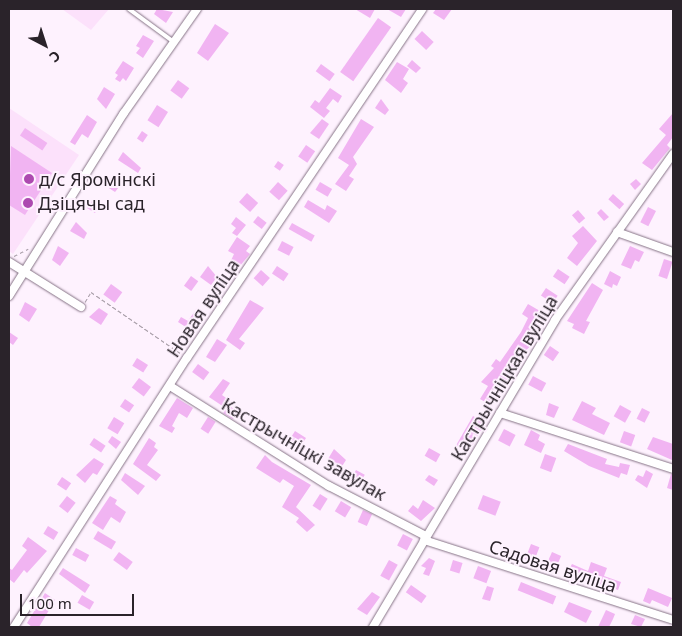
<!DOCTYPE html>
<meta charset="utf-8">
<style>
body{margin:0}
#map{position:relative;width:682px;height:636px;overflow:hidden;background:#fef2fe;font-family:"Noto Sans",sans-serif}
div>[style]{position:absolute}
.built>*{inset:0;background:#fce1fb}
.building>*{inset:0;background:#f1b4f2;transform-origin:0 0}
.path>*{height:1px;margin-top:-0.5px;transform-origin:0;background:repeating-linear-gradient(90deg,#a79da7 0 4px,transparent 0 6.5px)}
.roads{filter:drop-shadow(0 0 1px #867386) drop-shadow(0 0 1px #867386)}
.lane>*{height:4px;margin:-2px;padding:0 2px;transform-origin:2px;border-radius:2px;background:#fff}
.street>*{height:8px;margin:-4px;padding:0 4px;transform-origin:4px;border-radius:4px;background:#fff}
.dots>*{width:14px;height:14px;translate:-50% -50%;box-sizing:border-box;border:2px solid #fef2fe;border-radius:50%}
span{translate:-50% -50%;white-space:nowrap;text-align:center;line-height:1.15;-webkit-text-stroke:4px #fef2fe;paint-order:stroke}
.poi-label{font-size:18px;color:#2a232a}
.left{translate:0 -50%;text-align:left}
.street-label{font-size:18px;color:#2a232a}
.frame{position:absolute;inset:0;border:10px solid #2a232a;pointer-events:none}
.north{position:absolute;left:20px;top:20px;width:50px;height:50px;-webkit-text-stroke:4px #fef2fe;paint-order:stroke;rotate:140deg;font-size:14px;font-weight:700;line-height:20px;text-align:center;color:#2a232a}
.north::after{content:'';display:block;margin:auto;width:18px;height:22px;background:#2a232a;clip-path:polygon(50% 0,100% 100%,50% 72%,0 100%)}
.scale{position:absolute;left:20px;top:594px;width:114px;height:22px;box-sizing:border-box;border:2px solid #2a232a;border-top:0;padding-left:6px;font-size:15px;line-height:18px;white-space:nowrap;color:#2a232a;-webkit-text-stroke:4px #fef2fe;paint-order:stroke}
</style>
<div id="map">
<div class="built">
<i style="clip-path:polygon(62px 9px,109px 9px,91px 30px)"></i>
<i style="clip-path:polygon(9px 108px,79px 155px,13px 254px,9px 251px)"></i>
</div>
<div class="building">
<i style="clip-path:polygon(157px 9px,173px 12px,166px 23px,154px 14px)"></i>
<i style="clip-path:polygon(355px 9px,375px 9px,370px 18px)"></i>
<i style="clip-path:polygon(387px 9px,406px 9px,401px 17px)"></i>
<i style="clip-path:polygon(436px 9px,452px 9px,444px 20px,433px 13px)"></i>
<i style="left:378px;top:18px;width:16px;height:66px;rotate:35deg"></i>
<i style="clip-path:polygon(215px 24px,229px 33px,208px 61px,197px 53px)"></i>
<i style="left:422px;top:31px;width:16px;height:11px;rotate:43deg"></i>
<i style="clip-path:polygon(143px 35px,154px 41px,143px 58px,136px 53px,140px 48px,136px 46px)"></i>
<i style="clip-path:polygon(412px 60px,421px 68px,416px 73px,407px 66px)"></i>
<i style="clip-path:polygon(123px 61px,134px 68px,126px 81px,123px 78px,120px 82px,115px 79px,118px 75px,115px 73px)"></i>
<i style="clip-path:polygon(397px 62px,409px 69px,403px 79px,408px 83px,401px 93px,385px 80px)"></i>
<i style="left:321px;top:64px;width:17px;height:9px;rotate:36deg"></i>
<i style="left:178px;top:80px;width:14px;height:13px;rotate:36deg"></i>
<i style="clip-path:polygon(104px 87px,115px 94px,106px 109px,97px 99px)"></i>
<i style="clip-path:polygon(330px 88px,342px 96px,338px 103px,333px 99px,326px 108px,330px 111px,324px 118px,310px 107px,315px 100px,319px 103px)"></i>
<i style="clip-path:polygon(381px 99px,389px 110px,385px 115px,375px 108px)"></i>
<i style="left:157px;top:105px;width:13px;height:18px;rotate:32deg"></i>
<i style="clip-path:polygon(673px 113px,673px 137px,667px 145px,670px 148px,652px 170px,642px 163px,666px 135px,659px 129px)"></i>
<i style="clip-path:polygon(87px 115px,97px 122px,88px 138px,82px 134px,75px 145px,70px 142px)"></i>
<i style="clip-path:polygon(322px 119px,329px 124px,319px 139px,310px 133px)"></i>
<i style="clip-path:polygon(361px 119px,374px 127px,353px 157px,357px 164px,349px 176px,354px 179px,346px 191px,335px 184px,349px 165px,338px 158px)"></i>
<i style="left:25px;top:128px;width:27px;height:9px;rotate:34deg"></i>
<i style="left:142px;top:131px;width:7px;height:9px;rotate:34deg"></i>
<i style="left:306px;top:145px;width:11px;height:14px;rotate:34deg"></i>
<i style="clip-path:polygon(11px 146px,52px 173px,25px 215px,9px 205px)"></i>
<i style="clip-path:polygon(123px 152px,141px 168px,138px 173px,118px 160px)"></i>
<i style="left:278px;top:161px;width:7px;height:7px;rotate:34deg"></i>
<i style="clip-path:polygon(109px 178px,117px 183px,119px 187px,115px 192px,104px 185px)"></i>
<i style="clip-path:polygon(636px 179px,641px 184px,635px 190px,630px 184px)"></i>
<i style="left:278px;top:182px;width:13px;height:13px;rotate:42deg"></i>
<i style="left:320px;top:182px;width:14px;height:9px;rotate:30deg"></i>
<i style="left:247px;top:193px;width:15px;height:12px;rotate:42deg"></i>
<i style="left:613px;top:194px;width:15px;height:7px;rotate:42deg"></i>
<i style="clip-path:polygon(308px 200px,325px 210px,327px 205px,337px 211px,329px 223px,304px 207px)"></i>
<i style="clip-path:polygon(92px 201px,99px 205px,95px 213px,87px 208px)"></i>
<i style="left:648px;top:207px;width:9px;height:17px;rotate:27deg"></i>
<i style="clip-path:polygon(601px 209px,609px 217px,604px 221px,597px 213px)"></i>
<i style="left:578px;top:210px;width:11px;height:8px;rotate:49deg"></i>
<i style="left:258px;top:216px;width:11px;height:8px;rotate:38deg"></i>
<i style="clip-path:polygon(236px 217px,246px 225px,237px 236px,232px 233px,236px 228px,231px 224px)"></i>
<i style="clip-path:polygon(76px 222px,87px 233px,84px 239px,70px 231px)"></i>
<i style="left:292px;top:223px;width:26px;height:7px;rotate:29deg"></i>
<i style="clip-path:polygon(583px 226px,597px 241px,577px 266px,567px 258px,578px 243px,572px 236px)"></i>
<i style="clip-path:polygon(237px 237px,250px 246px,246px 251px,250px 254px,233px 274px,227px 269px,234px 254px,228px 251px)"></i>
<i style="left:282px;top:241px;width:13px;height:10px;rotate:27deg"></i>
<i style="clip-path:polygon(58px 246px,69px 253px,60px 266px,52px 260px)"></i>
<i style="clip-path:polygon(630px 246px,644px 252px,639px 262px,635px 260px,631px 269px,621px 265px)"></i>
<i style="left:664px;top:259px;width:9px;height:18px;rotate:18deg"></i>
<i style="clip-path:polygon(208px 266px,217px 277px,211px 285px,200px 277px)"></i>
<i style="left:277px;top:266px;width:14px;height:9px;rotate:34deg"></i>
<i style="left:558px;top:269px;width:14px;height:9px;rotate:34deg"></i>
<i style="left:261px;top:270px;width:12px;height:11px;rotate:42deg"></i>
<i style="clip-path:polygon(610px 271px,621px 277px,617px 286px,613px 284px,612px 288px,604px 284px)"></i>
<i style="left:191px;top:276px;width:9px;height:12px;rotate:36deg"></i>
<i style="clip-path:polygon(592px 283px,603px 290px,586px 321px,590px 322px,584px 334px,572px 328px,574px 324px,567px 321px)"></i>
<i style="left:111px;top:284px;width:14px;height:13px;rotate:36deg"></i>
<i style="left:546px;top:288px;width:14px;height:9px;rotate:34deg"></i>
<i style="clip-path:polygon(250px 300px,264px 308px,239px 339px,245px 343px,240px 350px,226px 340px)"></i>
<i style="clip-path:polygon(25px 302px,37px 309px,29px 322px,19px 315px)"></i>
<i style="clip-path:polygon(528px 304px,540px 311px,529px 328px,533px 331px,528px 338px,534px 343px,524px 352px,504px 384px,499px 380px,491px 394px,497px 397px,492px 406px,480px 399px,488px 386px,481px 382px,494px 368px,491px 366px,496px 359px,500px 362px,521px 332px,528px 318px,522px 314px)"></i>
<i style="clip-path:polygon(99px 308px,108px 314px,101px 325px,89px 317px)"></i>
<i style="clip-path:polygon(197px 308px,203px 312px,192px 331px,178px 322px,181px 317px,188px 321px)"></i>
<i style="clip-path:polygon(9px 332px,18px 338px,13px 345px,9px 342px)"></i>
<i style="clip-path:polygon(217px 339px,227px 345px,215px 362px,206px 357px)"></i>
<i style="left:550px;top:346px;width:11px;height:11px;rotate:34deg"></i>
<i style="left:137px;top:358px;width:13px;height:9px;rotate:32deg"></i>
<i style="left:198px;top:364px;width:14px;height:10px;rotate:36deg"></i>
<i style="left:533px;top:376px;width:15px;height:10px;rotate:28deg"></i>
<i style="left:139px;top:378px;width:15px;height:12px;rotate:37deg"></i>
<i style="clip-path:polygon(223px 379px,230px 383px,222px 395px,229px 400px,224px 407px,209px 397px)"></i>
<i style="clip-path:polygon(177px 398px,193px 408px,187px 418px,179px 413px,172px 426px,175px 428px,172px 433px,159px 426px)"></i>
<i style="left:125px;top:399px;width:11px;height:9px;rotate:34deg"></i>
<i style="clip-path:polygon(582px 401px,596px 408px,592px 414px,610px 423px,604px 435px,572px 420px)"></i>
<i style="clip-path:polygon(549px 403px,559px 407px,554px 418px,546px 415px)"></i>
<i style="clip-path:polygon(229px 405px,238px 413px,233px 419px,223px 413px)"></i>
<i style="left:620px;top:405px;width:13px;height:13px;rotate:29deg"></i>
<i style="left:642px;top:408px;width:9px;height:12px;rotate:27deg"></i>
<i style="left:473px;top:416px;width:14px;height:34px;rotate:30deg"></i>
<i style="left:114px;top:417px;width:12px;height:13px;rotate:31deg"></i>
<i style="left:208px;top:417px;width:9px;height:14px;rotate:32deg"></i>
<i style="left:504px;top:429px;width:13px;height:13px;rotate:27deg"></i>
<i style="clip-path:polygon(531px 430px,540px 435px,538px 440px,545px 444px,541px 453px,524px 445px)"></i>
<i style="left:295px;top:431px;width:13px;height:13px;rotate:32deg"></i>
<i style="left:624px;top:431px;width:12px;height:12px;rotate:20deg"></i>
<i style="clip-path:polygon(112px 436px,121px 442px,116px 449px,108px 442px)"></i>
<i style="clip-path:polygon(653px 437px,673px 444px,672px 460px,647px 449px)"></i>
<i style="left:94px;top:438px;width:14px;height:8px;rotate:34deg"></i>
<i style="clip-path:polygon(149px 438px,156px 443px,154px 447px,158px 450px,147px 465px,161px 475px,156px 481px,133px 464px)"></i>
<i style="clip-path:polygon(568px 444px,607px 459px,605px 464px,619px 467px,620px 463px,630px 465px,627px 475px,621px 473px,619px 478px,589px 466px,564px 451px)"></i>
<i style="left:429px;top:448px;width:13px;height:9px;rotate:29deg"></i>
<i style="clip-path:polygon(334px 449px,346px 460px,339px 471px,329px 465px,331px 462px,328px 459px)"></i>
<i style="left:545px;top:454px;width:12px;height:15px;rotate:20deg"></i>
<i style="clip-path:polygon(265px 455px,272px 462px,311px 485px,296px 507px,315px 525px,307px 532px,296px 522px,299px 518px,282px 507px,294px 486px,283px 479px,280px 483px,256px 468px)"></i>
<i style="clip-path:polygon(94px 458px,104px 464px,97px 475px,93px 473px,85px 483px,76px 475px)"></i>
<i style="left:356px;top:470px;width:10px;height:13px;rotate:29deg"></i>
<i style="clip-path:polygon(646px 470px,653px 474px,647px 488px,635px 480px,638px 475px,643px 477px)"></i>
<i style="clip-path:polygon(125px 473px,145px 486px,138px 495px,121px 480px)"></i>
<i style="clip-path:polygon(671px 474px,673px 475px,673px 490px,667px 488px)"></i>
<i style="clip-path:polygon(429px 475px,438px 480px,434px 486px,425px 480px)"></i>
<i style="left:62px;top:477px;width:11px;height:9px;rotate:34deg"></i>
<i style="left:320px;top:494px;width:9px;height:14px;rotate:32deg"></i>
<i style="left:483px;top:495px;width:19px;height:15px;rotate:21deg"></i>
<i style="left:67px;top:496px;width:11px;height:13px;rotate:38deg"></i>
<i style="clip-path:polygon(110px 496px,117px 500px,115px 504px,126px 512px,120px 523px,111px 517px,103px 530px,92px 523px)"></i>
<i style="clip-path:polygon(423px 500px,435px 508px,421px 521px,408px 511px,413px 505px,418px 509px)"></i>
<i style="left:341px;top:501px;width:12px;height:12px;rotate:31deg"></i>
<i style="left:363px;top:510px;width:10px;height:13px;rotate:24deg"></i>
<i style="left:48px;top:526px;width:12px;height:9px;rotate:31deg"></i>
<i style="left:98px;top:531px;width:21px;height:9px;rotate:31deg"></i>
<i style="left:403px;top:534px;width:11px;height:13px;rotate:27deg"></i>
<i style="clip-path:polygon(28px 537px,47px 551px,27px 573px,24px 570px,14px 583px,9px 579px,9px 568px,12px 570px,27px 550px,22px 546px)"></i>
<i style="left:531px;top:544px;width:9px;height:16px;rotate:21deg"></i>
<i style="left:76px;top:548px;width:15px;height:8px;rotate:28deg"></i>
<i style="left:119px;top:552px;width:17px;height:10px;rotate:36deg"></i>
<i style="left:552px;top:552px;width:10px;height:15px;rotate:24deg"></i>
<i style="clip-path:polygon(429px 558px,435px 561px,429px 576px,423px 574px,426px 568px,421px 566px)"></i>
<i style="left:389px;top:560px;width:10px;height:18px;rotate:29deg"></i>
<i style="left:453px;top:560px;width:10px;height:11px;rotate:17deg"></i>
<i style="clip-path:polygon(591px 562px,607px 568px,604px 576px,621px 582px,618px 590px,567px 573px,572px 564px,588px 571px)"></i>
<i style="left:478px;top:566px;width:14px;height:13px;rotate:21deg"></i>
<i style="clip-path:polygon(63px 568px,90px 585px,85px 593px,59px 574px)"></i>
<i style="left:521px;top:582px;width:38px;height:9px;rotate:22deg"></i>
<i style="left:411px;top:585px;width:19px;height:9px;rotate:35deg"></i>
<i style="clip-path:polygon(487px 586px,494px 588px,490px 601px,482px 599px)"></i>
<i style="clip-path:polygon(648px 588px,672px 598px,668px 607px,652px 600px,650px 604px,643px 601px)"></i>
<i style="clip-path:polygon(372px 592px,380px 597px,367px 615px,357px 609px)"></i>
<i style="clip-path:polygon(45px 593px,55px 600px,39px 627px,32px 627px,27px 623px)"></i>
<i style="left:82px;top:595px;width:14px;height:9px;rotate:30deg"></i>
<i style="clip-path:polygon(569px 602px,592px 611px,586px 623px,564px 612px)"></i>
<i style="clip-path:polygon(606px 610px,615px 614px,613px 619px,609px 627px,598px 627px)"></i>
<i style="clip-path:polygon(635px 615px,645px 619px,641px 627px,631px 624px)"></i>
</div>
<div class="path">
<i style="left:14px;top:256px;width:16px;rotate:-27deg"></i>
<i style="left:85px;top:302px;width:12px;rotate:-59deg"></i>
<i style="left:91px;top:292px;width:108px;rotate:34.4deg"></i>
</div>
<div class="roads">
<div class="lane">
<i style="left:129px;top:9px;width:56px;rotate:36.3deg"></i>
</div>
<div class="street">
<i style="left:617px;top:232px;width:59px;rotate:19.7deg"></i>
<i style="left:9px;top:262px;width:85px;rotate:32deg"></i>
<i style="left:9px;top:296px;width:216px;rotate:-57.9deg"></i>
<i style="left:124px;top:113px;width:127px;rotate:-54.9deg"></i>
<i style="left:170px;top:386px;width:188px;rotate:32.2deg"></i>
<i style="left:329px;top:486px;width:109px;rotate:27.3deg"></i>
<i style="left:500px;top:413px;width:182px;rotate:17.9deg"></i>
<i style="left:424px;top:540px;width:262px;rotate:17.8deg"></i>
<i style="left:14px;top:627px;width:320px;rotate:-57.3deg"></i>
<i style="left:187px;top:358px;width:421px;rotate:-56deg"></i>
<i style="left:373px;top:627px;width:357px;rotate:-59.3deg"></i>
<i style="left:555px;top:320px;width:204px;rotate:-54.6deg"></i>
</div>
</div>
<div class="dots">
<i style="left:29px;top:179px;background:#ad4ab0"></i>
<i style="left:28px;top:203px;background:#ad4ab0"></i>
</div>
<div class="poi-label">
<span class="left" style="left:39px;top:179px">д/с Яромінскі</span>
<span class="left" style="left:38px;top:203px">Дзіцячы сад</span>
</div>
<div class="street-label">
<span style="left:203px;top:308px;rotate:-56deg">Новая вуліца</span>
<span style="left:504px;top:378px;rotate:-59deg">Кастрычніцкая вуліца</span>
<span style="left:304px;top:449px;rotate:30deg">Кастрычніцкі завулак</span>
<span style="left:553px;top:566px;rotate:18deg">Садовая вуліца</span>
</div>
<div class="frame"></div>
<div class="north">С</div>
<div class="scale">100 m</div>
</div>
